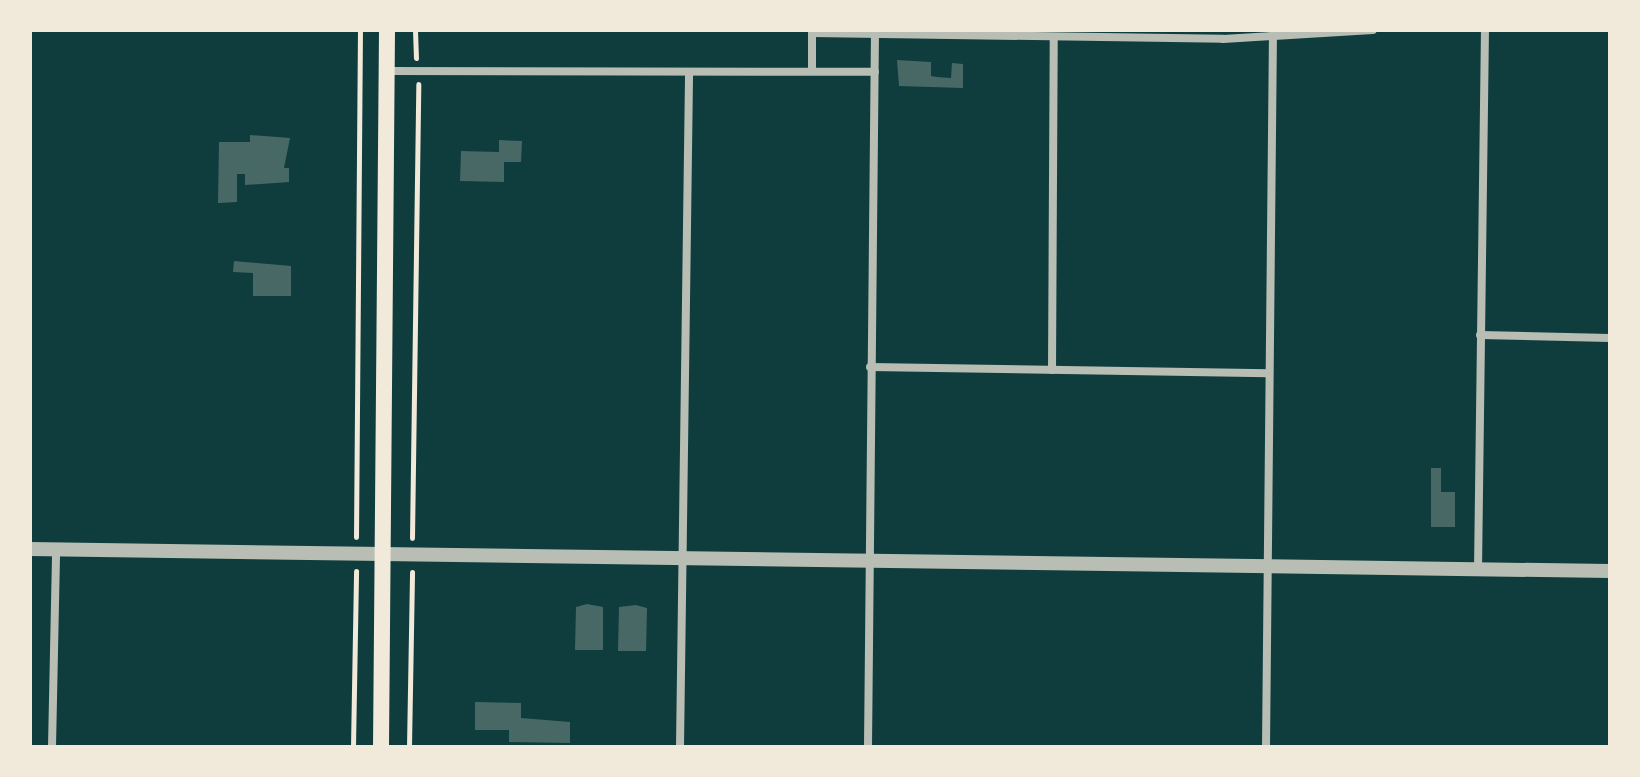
<!DOCTYPE html>
<style>
body{margin:0}
#map{position:relative;width:1640px;height:777px;overflow:hidden;background:#0f3d3e;font-family:"Source Sans 3",sans-serif}
div>[style]{position:absolute}
.building>*{inset:0;background:#486865}
.path>*{height:5px;margin:-2.5px;padding:0 2.5px;transform-origin:2.5px;border-radius:2.5px;background:#f1e9da}
.minor>*{height:8px;margin:-4px;padding:0 4px;transform-origin:4px;border-radius:4px;background:#b8beb3}
.tertiary>*{height:14px;margin:-7px;padding:0 7px;transform-origin:7px;border-radius:7px;background:#b8beb3}
.secondary>*{height:16px;margin:-8px;padding:0 8px;transform-origin:8px;border-radius:8px;background:#f1e9da}
span{translate:-50% -50%;white-space:nowrap;text-align:center;line-height:1.15;-webkit-text-stroke:6px #f1e9da;paint-order:stroke}
.frame{position:absolute;inset:0;border:32px solid #f1e9da;pointer-events:none}
</style>
<div id="map">
<div class="building">
<i style="clip-path:polygon(897px 60px,931px 62px,931px 76px,937px 77px,951px 78px,952px 63px,963px 64px,963px 88px,899px 86px)"></i>
<i style="clip-path:polygon(250px 135px,290px 138px,284px 168px,289px 168px,289px 182px,245px 185px,245px 174px,237px 174px,237px 202px,218px 203px,219px 142px,250px 142px)"></i>
<i style="clip-path:polygon(499px 140px,522px 141px,521px 162px,504px 162px,504px 182px,460px 181px,461px 151px,499px 152px)"></i>
<i style="clip-path:polygon(234px 261px,291px 266px,291px 296px,253px 296px,253px 273px,233px 272px)"></i>
<i style="clip-path:polygon(1431px 468px,1441px 468px,1441px 492px,1455px 492px,1455px 527px,1431px 527px)"></i>
<i style="clip-path:polygon(587px 604px,603px 607px,603px 650px,575px 650px,576px 607px)"></i>
<i style="clip-path:polygon(636px 605px,647px 608px,646px 651px,618px 651px,619px 607px)"></i>
<i style="clip-path:polygon(475px 702px,521px 703px,521px 718px,570px 722px,570px 743px,509px 742px,509px 730px,475px 730px)"></i>
</div>
<div class="path">
<i style="left:415px;top:30px;width:28px;rotate:88deg"></i>
<i style="left:356px;top:537px;width:507px;rotate:-89.55deg"></i>
<i style="left:412px;top:538px;width:454px;rotate:-89.2deg"></i>
<i style="left:353px;top:747px;width:176px;rotate:-89deg"></i>
<i style="left:409px;top:747px;width:175px;rotate:-89deg"></i>
</div>
<div class="minor">
<i style="left:812px;top:32px;width:39px;rotate:90deg"></i>
<i style="left:812px;top:33px;width:411px;rotate:0.8deg"></i>
<i style="left:1223px;top:39px;width:150px;rotate:-3.4deg"></i>
<i style="left:387px;top:71px;width:488px;rotate:0.1deg"></i>
<i style="left:1480px;top:335px;width:130px;rotate:1.3deg"></i>
<i style="left:870px;top:367px;width:399px;rotate:0.9deg"></i>
<i style="left:1052px;top:370px;width:332px;rotate:-89.7deg"></i>
<i style="left:1478px;top:570px;width:540px;rotate:-89.26deg"></i>
<i style="left:52px;top:747px;width:198px;rotate:-88.8deg"></i>
<i style="left:680px;top:747px;width:673px;rotate:-89.23deg"></i>
<i style="left:868px;top:747px;width:712px;rotate:-89.44deg"></i>
<i style="left:1266px;top:747px;width:717px;rotate:-89.44deg"></i>
</div>
<div class="tertiary">
<i style="left:30px;top:549px;width:1580px;rotate:0.8deg"></i>
</div>
<div class="secondary">
<i style="left:381px;top:747px;width:717px;rotate:-89.52deg"></i>
</div>
<div class="frame"></div>
</div>
